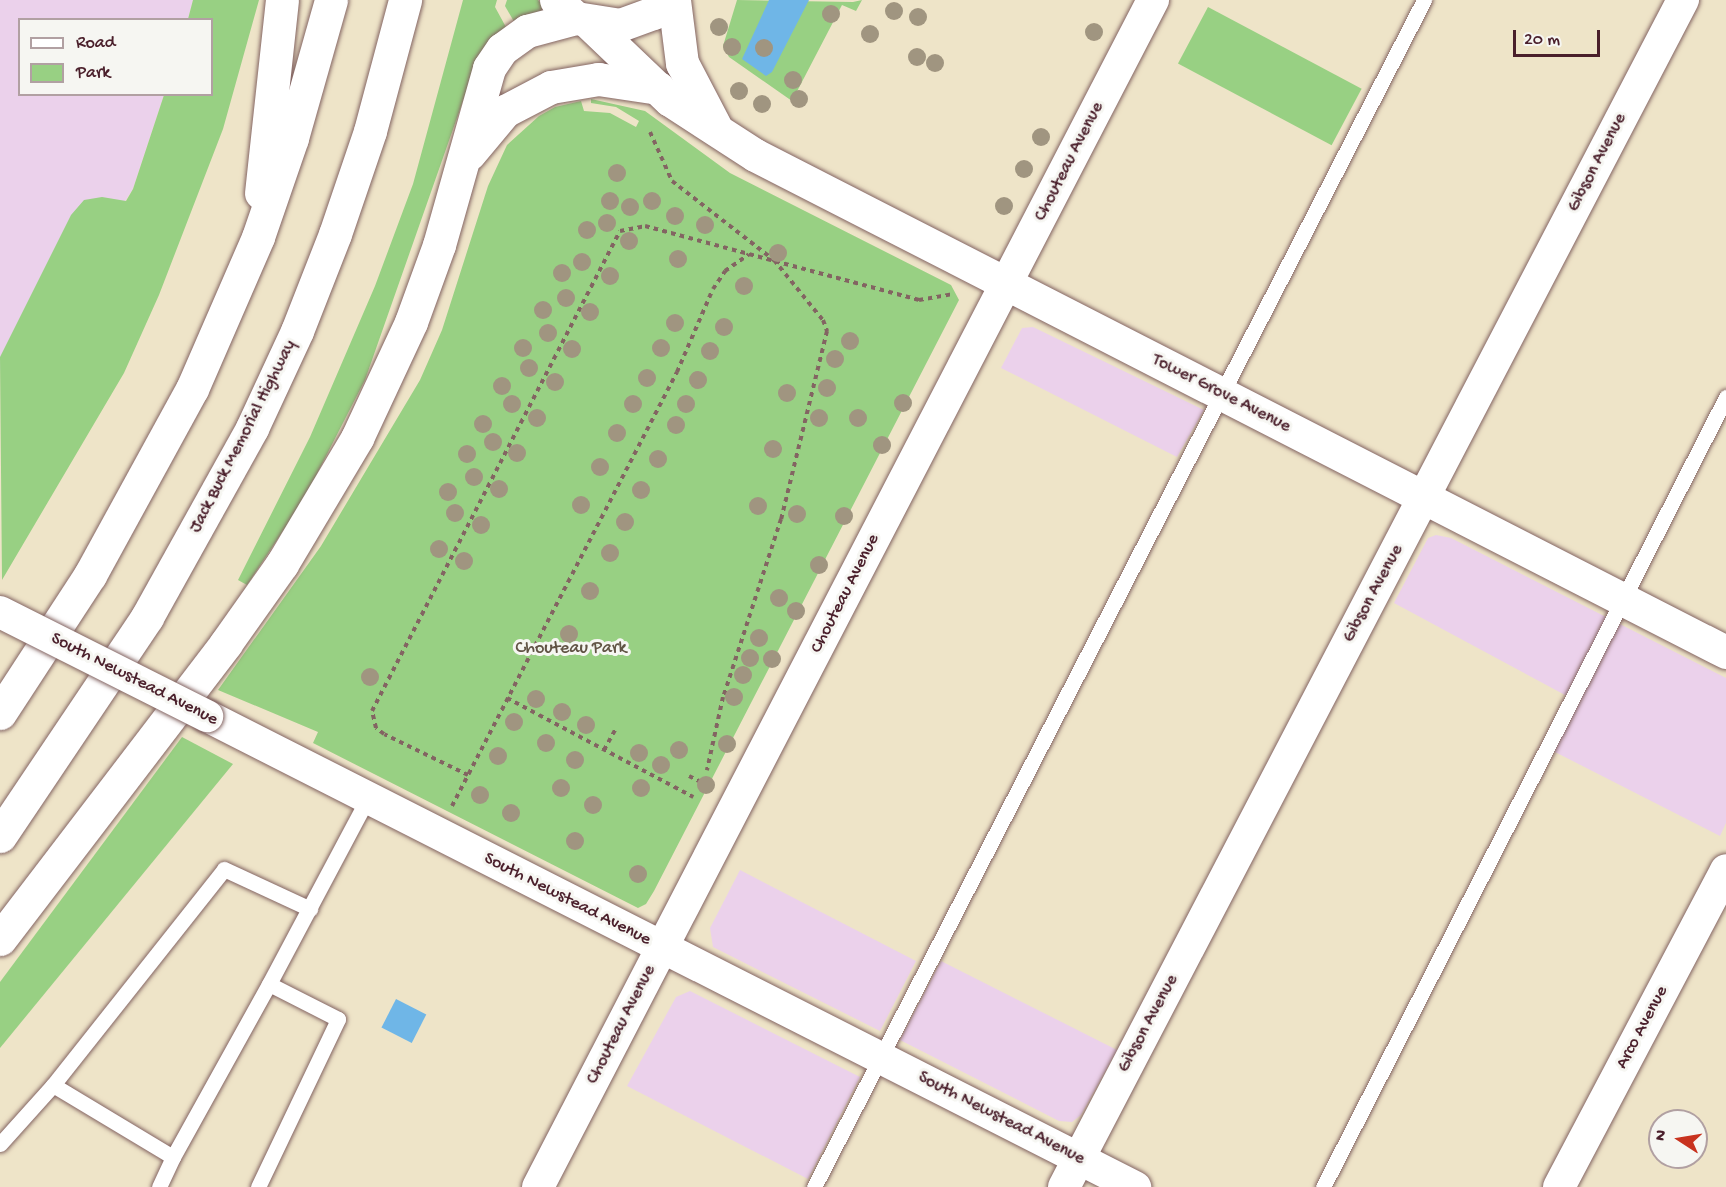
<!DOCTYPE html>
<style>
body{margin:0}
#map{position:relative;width:1726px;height:1187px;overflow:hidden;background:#eee4c8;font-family:"Gochi Hand",sans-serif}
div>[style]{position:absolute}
.built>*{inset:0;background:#ebd1eb}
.green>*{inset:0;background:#98d083;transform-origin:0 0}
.water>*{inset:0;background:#6fb6e7;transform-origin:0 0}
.path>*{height:4px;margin-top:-2px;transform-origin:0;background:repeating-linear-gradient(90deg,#836462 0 4.5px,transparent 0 9px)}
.roads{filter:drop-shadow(0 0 2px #836462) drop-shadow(0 0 2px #836462)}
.lane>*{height:15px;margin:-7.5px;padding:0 7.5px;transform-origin:7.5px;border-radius:7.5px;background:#fff}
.street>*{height:32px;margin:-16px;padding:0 16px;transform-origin:16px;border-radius:16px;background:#fff}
.secondary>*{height:33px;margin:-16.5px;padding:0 16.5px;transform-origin:16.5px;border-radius:16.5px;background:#fff}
.highway>*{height:33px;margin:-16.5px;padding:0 16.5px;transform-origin:16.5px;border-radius:16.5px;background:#fff}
.bridges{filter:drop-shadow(0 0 2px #836462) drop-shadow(0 0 2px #836462)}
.street-bridge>*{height:32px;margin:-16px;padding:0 16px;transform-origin:16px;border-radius:16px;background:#fff}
.trees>*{width:18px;height:18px;margin:-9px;border-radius:50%;background:#a09580}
span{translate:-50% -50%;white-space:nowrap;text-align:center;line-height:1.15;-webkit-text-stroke:6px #f6f6f2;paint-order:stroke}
.street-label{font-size:18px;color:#4a1f2b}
.park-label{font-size:18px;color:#615445}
.legend{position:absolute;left:18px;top:18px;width:195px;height:78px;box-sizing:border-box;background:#f6f6f2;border:2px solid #b1a0a2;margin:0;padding:8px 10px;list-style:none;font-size:18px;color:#4a1f2b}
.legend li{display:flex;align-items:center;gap:12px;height:30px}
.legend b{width:30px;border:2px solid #b1a0a2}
.north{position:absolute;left:1648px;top:1109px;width:60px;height:60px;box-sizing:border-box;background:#f6f6f2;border:2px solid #b1a0a2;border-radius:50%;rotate:282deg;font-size:16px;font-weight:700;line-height:24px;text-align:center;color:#4a1f2b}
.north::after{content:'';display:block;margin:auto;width:21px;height:27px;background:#c8321e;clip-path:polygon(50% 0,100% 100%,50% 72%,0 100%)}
.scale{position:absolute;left:1513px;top:30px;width:87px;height:27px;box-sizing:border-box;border:3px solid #4a1f2b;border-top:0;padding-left:8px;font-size:18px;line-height:21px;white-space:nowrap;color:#4a1f2b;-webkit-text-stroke:4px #f6f6f2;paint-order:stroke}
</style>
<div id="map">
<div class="built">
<i style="clip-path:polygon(0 0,193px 0,188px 19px,20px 20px,20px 94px,164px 95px,133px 189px,16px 370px,0 370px)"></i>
<i style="clip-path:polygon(1033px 327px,1204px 410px,1177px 457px,1001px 368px,1022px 328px)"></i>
<i style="clip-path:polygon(1436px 535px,1451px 538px,1726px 678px,1726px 823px,1720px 836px,1553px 751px,1578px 702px,1394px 603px,1428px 538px)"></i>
<i style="clip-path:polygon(740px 870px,916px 961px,880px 1031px,713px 947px,710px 928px)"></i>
<i style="clip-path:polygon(941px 961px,1117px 1050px,1081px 1115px,1072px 1122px,1059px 1121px,900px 1040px)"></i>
<i style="clip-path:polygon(690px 991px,860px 1077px,808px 1179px,627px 1086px,676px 997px)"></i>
</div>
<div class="green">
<i style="clip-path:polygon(193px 0,259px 0,223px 129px,159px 295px,124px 373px,2px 580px,0 357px,71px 215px,84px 200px,102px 197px,126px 201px,133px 189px,164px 95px,212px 94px,212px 20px,188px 19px)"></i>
<i style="clip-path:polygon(463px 0,497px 0,495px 7px,507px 29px,471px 78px,365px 380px,303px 501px,247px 585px,238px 580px,310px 437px,375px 286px,413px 184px)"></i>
<i style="clip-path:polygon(507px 0,538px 0,549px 12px,516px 25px,505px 6px)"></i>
<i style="clip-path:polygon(737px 0,853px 2px,862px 0,856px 11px,842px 5px,792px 101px,729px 57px,723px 46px)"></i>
<i style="left:1208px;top:7px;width:174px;height:64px;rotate:28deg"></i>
<i style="clip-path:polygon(591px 99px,645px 111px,730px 173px,951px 285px,959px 300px,654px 891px,646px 904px,638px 908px,313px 743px,318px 732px,218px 690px,321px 546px,420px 380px,442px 330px,488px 186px,507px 145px,539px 116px,555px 107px,581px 101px,584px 111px,610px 113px,636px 127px,639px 121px,616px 107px,591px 103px)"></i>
<i style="clip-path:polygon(182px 737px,233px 764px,0 1048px,0 982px)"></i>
</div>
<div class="water">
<i style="clip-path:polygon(769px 0,809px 0,772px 72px,766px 76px,742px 59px)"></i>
<i style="left:396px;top:999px;width:34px;height:32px;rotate:27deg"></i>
</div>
<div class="path">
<i style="left:650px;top:132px;width:54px;rotate:65.8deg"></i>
<i style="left:672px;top:181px;width:129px;rotate:37.8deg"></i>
<i style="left:774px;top:260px;width:77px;rotate:50.8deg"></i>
<i style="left:823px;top:320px;width:12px;rotate:70deg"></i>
<i style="left:827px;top:331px;width:194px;rotate:103.7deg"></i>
<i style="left:781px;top:519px;width:187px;rotate:108deg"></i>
<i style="left:723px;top:697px;width:75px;rotate:102.4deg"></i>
<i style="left:507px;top:698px;width:211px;rotate:28deg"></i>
<i style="left:604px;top:750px;width:23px;rotate:-61deg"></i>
<i style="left:468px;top:775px;width:93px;rotate:-154deg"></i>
<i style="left:384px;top:734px;width:10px;rotate:-143deg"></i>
<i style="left:376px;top:728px;width:17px;rotate:-103deg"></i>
<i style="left:372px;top:711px;width:540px;rotate:-62.68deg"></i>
<i style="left:620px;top:231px;width:25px;rotate:-11deg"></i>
<i style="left:645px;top:226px;width:284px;rotate:15.1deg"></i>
<i style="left:919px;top:300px;width:34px;rotate:-10deg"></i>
<i style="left:689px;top:776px;width:13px;rotate:27deg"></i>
<i style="left:452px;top:806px;width:489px;rotate:-62.6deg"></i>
<i style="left:677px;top:372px;width:90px;rotate:-66.6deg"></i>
<i style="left:713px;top:289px;width:22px;rotate:-56deg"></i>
<i style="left:725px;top:271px;width:29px;rotate:-35deg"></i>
</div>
<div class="roads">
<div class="lane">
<i style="left:53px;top:1085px;width:275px;rotate:-51.6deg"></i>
<i style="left:224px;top:869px;width:95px;rotate:24.9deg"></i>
<i style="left:0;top:1144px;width:79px;rotate:-48.1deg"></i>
<i style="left:53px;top:1085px;width:140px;rotate:31deg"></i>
<i style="left:173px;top:1157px;width:33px;rotate:115deg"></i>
<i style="left:173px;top:1157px;width:198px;rotate:-61deg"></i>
<i style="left:258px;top:1187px;width:186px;rotate:-64.5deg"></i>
<i style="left:338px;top:1019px;width:77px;rotate:-153.1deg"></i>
<i style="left:269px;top:984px;width:211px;rotate:-62deg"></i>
<i style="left:814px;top:1187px;width:1335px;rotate:-62.8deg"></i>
<i style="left:1323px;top:1187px;width:887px;rotate:-62.97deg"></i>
</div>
<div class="street">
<i style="left:207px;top:716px;width:1041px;rotate:26.91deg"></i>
<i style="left:538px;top:1187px;width:1337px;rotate:-62.61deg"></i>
<i style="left:1064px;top:1187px;width:1339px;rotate:-62.46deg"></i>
<i style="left:1559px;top:1187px;width:358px;rotate:-62.2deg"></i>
</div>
<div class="secondary">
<i style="left:556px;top:0;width:27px;rotate:42deg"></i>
<i style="left:576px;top:18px;width:45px;rotate:9deg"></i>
<i style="left:620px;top:25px;width:35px;rotate:-20deg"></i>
<i style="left:653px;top:13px;width:19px;rotate:-43deg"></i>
<i style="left:674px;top:0;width:64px;rotate:82.8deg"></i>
<i style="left:682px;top:63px;width:71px;rotate:62.4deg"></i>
<i style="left:588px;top:22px;width:113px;rotate:43.6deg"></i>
<i style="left:670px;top:100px;width:101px;rotate:32.9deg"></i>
<i style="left:755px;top:155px;width:1091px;rotate:27.11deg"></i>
</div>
<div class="highway">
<i style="left:469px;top:154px;width:56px;rotate:-50.1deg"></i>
<i style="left:505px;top:111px;width:52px;rotate:-27.6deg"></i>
<i style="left:551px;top:87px;width:48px;rotate:-9.7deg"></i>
<i style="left:598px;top:79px;width:61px;rotate:8.5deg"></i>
<i style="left:261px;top:193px;width:194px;rotate:-83.8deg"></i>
<i style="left:0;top:713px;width:165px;rotate:-56.9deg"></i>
<i style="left:90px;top:575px;width:212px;rotate:-61.3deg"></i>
<i style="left:192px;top:389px;width:166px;rotate:-66.5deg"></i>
<i style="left:258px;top:237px;width:105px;rotate:-71deg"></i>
<i style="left:292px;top:138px;width:143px;rotate:-74.2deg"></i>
<i style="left:0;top:836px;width:264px;rotate:-56.1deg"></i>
<i style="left:147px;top:617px;width:216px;rotate:-60.9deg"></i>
<i style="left:252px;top:428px;width:107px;rotate:-65.1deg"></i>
<i style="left:297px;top:331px;width:104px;rotate:-68.6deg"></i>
<i style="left:335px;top:234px;width:109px;rotate:-71.2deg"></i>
<i style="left:370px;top:131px;width:136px;rotate:-75deg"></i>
<i style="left:0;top:939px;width:372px;rotate:-52.6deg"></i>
<i style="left:226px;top:643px;width:97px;rotate:-54.7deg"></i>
<i style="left:282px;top:564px;width:147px;rotate:-59.2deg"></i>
<i style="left:357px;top:438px;width:128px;rotate:-65deg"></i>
<i style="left:411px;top:322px;width:82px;rotate:-70deg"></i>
<i style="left:439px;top:245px;width:184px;rotate:-74.2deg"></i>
<i style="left:489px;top:68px;width:23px;rotate:-56deg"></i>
<i style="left:502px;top:49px;width:31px;rotate:-36deg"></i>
<i style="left:527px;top:31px;width:51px;rotate:-14.9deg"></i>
</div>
</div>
<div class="bridges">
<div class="street-bridge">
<i style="left:0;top:612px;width:232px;rotate:26.7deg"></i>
</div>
</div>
<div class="trees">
<i style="left:894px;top:11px"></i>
<i style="left:831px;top:14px"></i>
<i style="left:918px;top:17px"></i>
<i style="left:719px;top:27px"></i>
<i style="left:1094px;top:32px"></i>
<i style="left:870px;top:34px"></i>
<i style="left:732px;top:47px"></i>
<i style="left:764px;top:48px"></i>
<i style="left:917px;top:57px"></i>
<i style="left:935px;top:63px"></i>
<i style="left:793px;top:80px"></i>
<i style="left:739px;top:91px"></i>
<i style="left:799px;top:99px"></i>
<i style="left:762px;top:104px"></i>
<i style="left:1041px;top:137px"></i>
<i style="left:1024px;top:169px"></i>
<i style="left:617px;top:173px"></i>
<i style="left:610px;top:201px"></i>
<i style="left:652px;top:201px"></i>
<i style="left:1004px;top:206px"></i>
<i style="left:630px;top:207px"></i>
<i style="left:675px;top:216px"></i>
<i style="left:607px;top:223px"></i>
<i style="left:705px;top:225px"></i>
<i style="left:587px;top:230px"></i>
<i style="left:629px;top:241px"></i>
<i style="left:778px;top:253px"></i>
<i style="left:678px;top:259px"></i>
<i style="left:582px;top:262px"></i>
<i style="left:562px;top:273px"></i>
<i style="left:610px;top:276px"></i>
<i style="left:744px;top:286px"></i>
<i style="left:566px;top:298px"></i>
<i style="left:543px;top:310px"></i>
<i style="left:590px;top:312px"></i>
<i style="left:675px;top:323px"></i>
<i style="left:724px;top:327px"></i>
<i style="left:548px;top:333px"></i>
<i style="left:850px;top:341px"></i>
<i style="left:523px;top:348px"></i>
<i style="left:661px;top:348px"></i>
<i style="left:572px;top:349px"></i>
<i style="left:710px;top:351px"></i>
<i style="left:835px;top:359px"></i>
<i style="left:529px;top:368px"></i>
<i style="left:647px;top:378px"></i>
<i style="left:698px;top:380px"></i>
<i style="left:555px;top:382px"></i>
<i style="left:502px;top:386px"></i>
<i style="left:827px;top:388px"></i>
<i style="left:787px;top:393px"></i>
<i style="left:903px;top:403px"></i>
<i style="left:512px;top:404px"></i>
<i style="left:633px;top:404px"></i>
<i style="left:686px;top:404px"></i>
<i style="left:537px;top:418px"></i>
<i style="left:819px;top:418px"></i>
<i style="left:858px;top:418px"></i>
<i style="left:483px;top:424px"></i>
<i style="left:676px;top:425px"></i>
<i style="left:617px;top:433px"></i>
<i style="left:493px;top:442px"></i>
<i style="left:882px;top:445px"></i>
<i style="left:773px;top:449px"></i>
<i style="left:517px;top:453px"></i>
<i style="left:467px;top:454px"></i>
<i style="left:658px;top:459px"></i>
<i style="left:600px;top:467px"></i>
<i style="left:474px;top:477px"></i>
<i style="left:499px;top:489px"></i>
<i style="left:641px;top:490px"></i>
<i style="left:448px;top:492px"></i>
<i style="left:581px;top:505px"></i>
<i style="left:758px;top:506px"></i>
<i style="left:455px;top:513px"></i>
<i style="left:797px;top:514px"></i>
<i style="left:844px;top:516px"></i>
<i style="left:625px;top:522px"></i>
<i style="left:481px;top:525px"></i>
<i style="left:439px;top:549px"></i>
<i style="left:610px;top:553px"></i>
<i style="left:464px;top:561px"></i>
<i style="left:819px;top:565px"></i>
<i style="left:590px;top:591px"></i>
<i style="left:779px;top:598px"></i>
<i style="left:796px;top:611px"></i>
<i style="left:569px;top:634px"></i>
<i style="left:759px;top:638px"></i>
<i style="left:750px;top:658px"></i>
<i style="left:772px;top:659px"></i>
<i style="left:743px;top:675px"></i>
<i style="left:370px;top:677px"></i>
<i style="left:734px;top:697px"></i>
<i style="left:536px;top:699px"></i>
<i style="left:562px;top:712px"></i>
<i style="left:514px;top:722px"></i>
<i style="left:586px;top:725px"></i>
<i style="left:546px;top:743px"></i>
<i style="left:727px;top:744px"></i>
<i style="left:679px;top:750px"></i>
<i style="left:639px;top:753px"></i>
<i style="left:498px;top:756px"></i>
<i style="left:575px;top:760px"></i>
<i style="left:661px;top:765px"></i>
<i style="left:706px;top:785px"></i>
<i style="left:561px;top:788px"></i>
<i style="left:641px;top:788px"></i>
<i style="left:480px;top:795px"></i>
<i style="left:593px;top:805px"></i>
<i style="left:511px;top:813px"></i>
<i style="left:575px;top:841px"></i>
<i style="left:638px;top:874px"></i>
</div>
<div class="street-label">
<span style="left:1070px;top:162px;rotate:-63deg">Chouteau Avenue</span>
<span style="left:1598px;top:163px;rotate:-63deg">Gibson Avenue</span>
<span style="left:1221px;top:394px;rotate:27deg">Tower Grove Avenue</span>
<span style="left:244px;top:437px;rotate:-63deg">Jack Buck Memorial Highway</span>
<span style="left:846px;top:594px;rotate:-63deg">Chouteau Avenue</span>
<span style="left:1374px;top:594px;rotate:-62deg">Gibson Avenue</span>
<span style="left:134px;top:680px;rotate:27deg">South Newstead Avenue</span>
<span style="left:567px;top:900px;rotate:27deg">South Newstead Avenue</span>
<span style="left:1149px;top:1024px;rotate:-62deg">Gibson Avenue</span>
<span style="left:622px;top:1025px;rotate:-63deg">Chouteau Avenue</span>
<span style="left:1643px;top:1028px;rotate:-62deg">Arco Avenue</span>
<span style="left:1001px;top:1119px;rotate:27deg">South Newstead Avenue</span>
</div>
<div class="park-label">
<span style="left:571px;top:649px">Chouteau Park</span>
</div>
<ul class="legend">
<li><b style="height:8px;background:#fff"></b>Road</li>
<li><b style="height:16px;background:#98d083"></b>Park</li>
</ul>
<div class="north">N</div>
<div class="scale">20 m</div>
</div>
